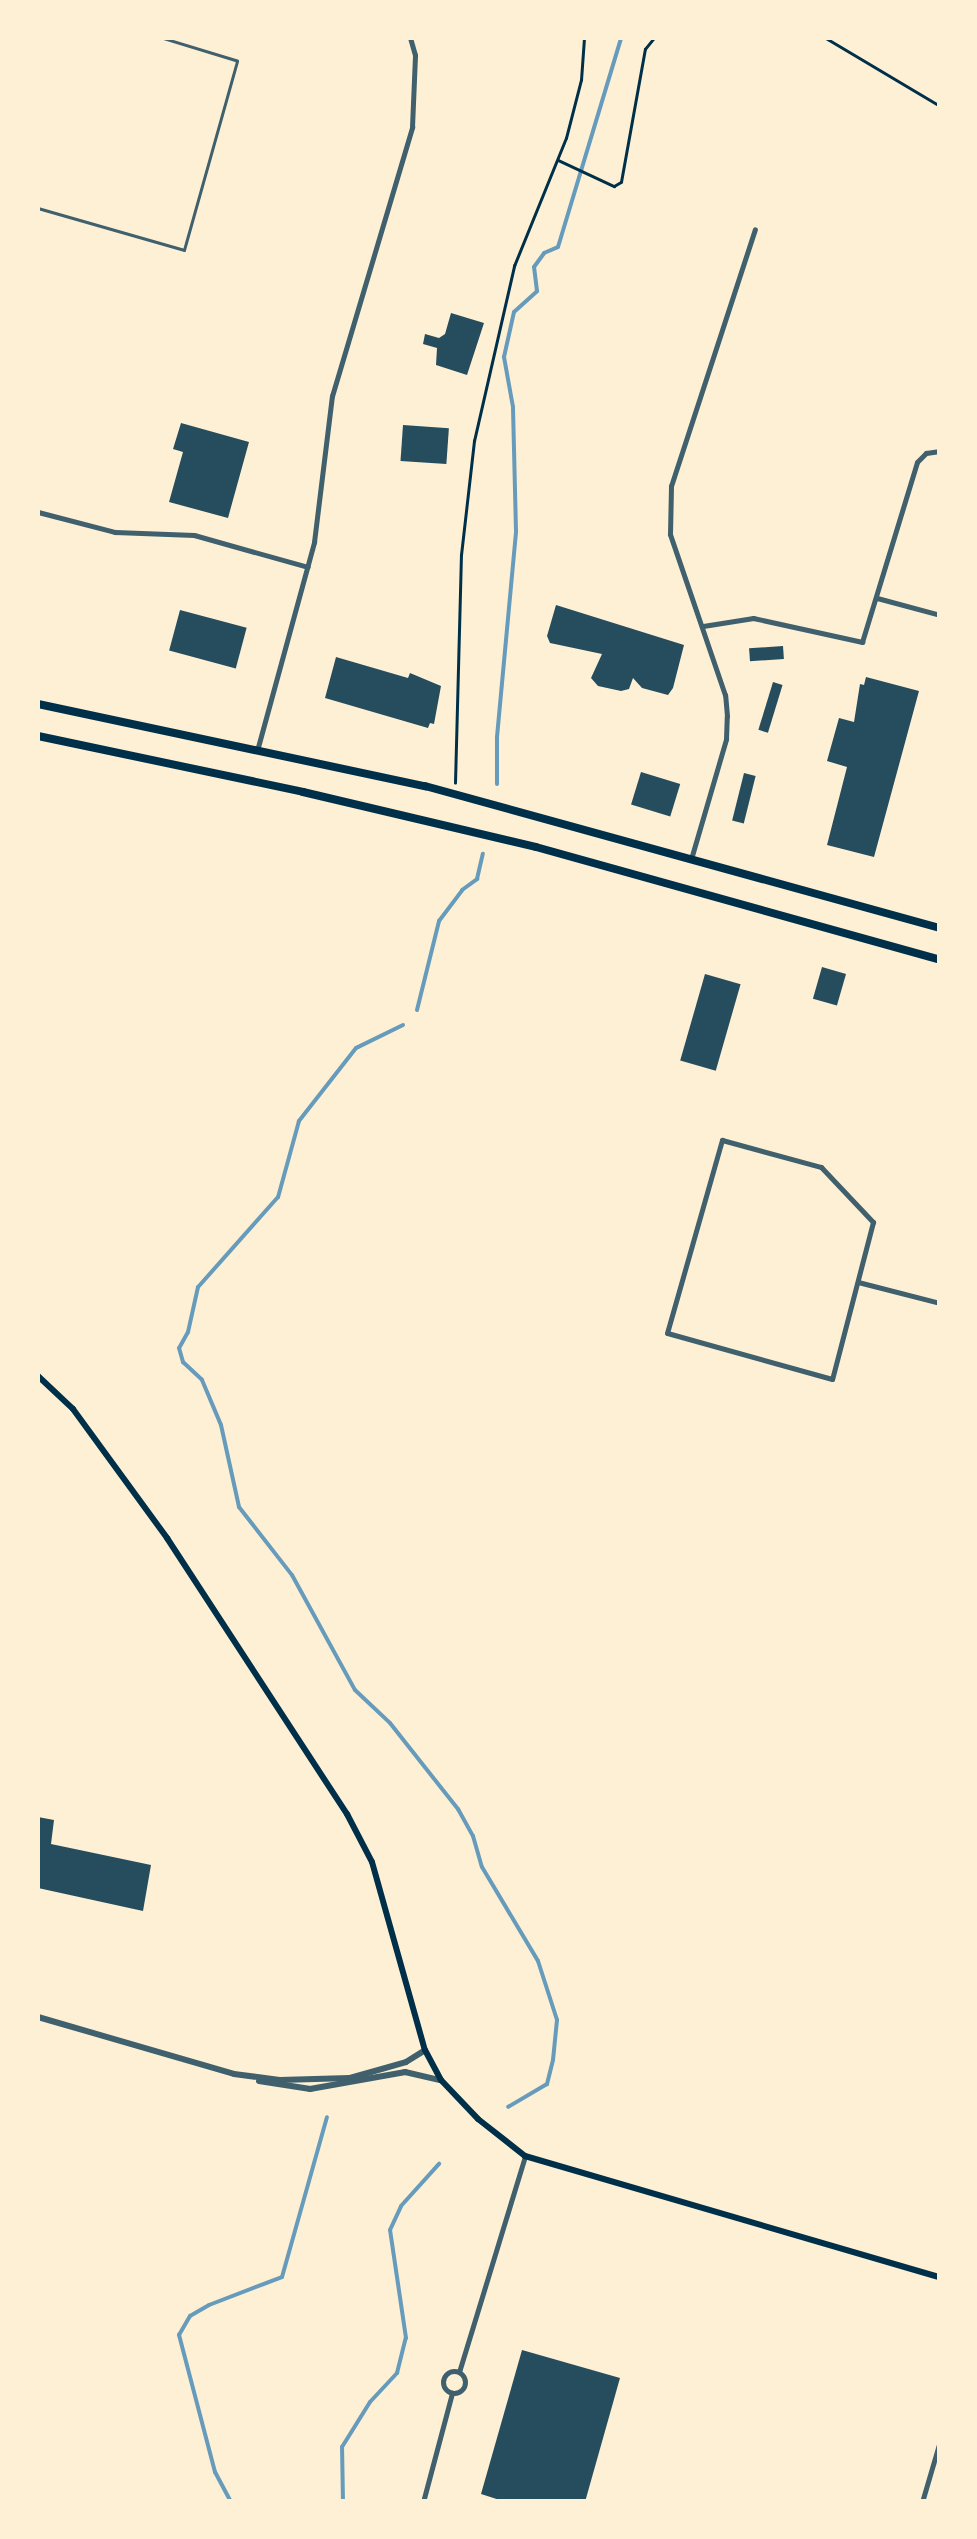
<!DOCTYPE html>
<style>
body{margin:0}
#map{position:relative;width:977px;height:2539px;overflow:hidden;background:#fdf0d5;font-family:"Libre Baskerville",serif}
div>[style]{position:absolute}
.stream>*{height:4px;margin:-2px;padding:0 2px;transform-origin:2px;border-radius:2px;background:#669bbc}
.building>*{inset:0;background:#264d5e;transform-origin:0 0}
.path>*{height:2.5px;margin:-1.25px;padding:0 1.25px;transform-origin:1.25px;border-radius:1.25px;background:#003049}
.service>*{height:2.5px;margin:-1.25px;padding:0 1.25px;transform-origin:1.25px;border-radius:1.25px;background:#3f606c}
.minor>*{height:5px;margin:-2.5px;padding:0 2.5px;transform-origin:2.5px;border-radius:2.5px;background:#3f606c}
.minor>.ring{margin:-2.5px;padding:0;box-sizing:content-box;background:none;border:5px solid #3f606c;border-radius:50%}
.tertiary>*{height:6px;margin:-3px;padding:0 3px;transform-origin:3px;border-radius:3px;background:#3f606c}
.secondary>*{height:6px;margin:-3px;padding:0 3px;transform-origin:3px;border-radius:3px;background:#003049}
.trunk>*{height:8px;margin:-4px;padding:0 4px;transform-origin:4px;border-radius:4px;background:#003049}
span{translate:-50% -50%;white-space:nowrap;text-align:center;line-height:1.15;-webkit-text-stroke:10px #fdf0d5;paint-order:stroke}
.frame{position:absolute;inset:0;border:40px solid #fdf0d5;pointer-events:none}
</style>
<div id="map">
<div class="stream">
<i style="left:497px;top:784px;width:47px;rotate:-90deg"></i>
<i style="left:497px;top:737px;width:207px;rotate:-84.7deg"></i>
<i style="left:516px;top:531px;width:124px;rotate:-91.4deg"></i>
<i style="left:513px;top:407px;width:51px;rotate:-100.2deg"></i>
<i style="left:504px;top:357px;width:46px;rotate:-77.5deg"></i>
<i style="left:514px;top:312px;width:31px;rotate:-42deg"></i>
<i style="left:537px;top:291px;width:24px;rotate:-97deg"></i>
<i style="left:534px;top:267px;width:17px;rotate:-54deg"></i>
<i style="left:544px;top:253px;width:15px;rotate:-23deg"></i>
<i style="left:558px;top:247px;width:218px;rotate:-73.2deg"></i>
<i style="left:417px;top:1010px;width:92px;rotate:-76.1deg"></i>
<i style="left:439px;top:921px;width:39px;rotate:-53deg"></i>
<i style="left:462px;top:890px;width:19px;rotate:-36deg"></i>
<i style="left:477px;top:879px;width:26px;rotate:-77deg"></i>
<i style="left:403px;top:1025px;width:52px;rotate:153.9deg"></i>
<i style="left:356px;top:1048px;width:93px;rotate:128deg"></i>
<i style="left:299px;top:1121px;width:79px;rotate:105.4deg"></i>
<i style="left:278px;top:1197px;width:120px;rotate:131.6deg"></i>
<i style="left:198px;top:1287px;width:46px;rotate:102.5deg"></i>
<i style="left:188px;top:1332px;width:18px;rotate:119deg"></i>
<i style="left:179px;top:1348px;width:15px;rotate:74deg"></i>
<i style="left:183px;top:1362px;width:26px;rotate:43deg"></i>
<i style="left:202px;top:1380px;width:49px;rotate:67.1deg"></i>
<i style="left:221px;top:1425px;width:84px;rotate:77.6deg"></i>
<i style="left:239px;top:1507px;width:86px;rotate:52.1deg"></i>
<i style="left:292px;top:1575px;width:131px;rotate:61.3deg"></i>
<i style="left:355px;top:1690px;width:48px;rotate:43.3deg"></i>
<i style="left:390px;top:1723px;width:110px;rotate:51.7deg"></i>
<i style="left:458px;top:1809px;width:31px;rotate:61deg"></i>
<i style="left:473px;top:1836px;width:32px;rotate:74deg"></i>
<i style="left:482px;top:1867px;width:109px;rotate:59.2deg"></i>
<i style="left:538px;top:1961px;width:62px;rotate:72.1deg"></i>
<i style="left:557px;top:2020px;width:40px;rotate:95.7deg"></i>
<i style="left:553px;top:2060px;width:25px;rotate:104deg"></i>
<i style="left:547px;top:2084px;width:45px;rotate:149.5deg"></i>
<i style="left:231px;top:2502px;width:34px;rotate:-118deg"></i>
<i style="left:215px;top:2472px;width:142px;rotate:-104.7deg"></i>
<i style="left:179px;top:2335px;width:22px;rotate:-60deg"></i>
<i style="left:190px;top:2316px;width:22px;rotate:-30deg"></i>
<i style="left:209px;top:2305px;width:78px;rotate:-21deg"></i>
<i style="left:282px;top:2277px;width:166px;rotate:-74.3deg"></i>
<i style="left:343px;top:2502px;width:55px;rotate:-91deg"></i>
<i style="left:342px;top:2447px;width:53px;rotate:-58.1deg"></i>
<i style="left:370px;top:2402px;width:40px;rotate:-47deg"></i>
<i style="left:397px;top:2373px;width:36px;rotate:-76deg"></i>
<i style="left:406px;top:2338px;width:109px;rotate:-98.4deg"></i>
<i style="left:390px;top:2230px;width:26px;rotate:-65deg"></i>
<i style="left:401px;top:2206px;width:57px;rotate:-47.9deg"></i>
</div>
<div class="building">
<i style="clip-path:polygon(451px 313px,484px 323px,467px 375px,436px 365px,437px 348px,423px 344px,425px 334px,439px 338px,445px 334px)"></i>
<i style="clip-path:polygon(181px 423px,249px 442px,228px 518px,169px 502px,183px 452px,173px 449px)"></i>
<i style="left:403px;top:425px;width:46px;height:36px;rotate:4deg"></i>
<i style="clip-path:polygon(556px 605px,684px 645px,673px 688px,668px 695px,642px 688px,633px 678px,629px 689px,621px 691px,598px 686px,591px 678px,602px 654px,550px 643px,547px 636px)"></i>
<i style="left:180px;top:610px;width:69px;height:42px;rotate:15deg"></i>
<i style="left:783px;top:646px;width:13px;height:34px;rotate:86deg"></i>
<i style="clip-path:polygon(336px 657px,408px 678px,410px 673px,441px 686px,434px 724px,430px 723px,428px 728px,325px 698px)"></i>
<i style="clip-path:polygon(866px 677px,919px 691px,874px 857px,827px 845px,847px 767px,827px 761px,839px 718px,854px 722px,860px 684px,864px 685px)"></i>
<i style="left:773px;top:682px;width:10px;height:50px;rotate:17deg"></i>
<i style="left:641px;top:772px;width:41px;height:34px;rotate:17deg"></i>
<i style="left:744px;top:773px;width:12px;height:49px;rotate:14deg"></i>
<i style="left:822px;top:967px;width:25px;height:33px;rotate:16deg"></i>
<i style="left:705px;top:974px;width:37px;height:90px;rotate:16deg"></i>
<i style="clip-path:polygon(38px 1817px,54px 1820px,51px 1844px,151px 1865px,143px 1911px,38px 1888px)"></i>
<i style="clip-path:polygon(522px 2350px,620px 2378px,585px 2502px,506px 2502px,481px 2494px)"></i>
</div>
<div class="path">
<i style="left:826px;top:38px;width:133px;rotate:30.8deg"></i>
<i style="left:558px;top:160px;width:62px;rotate:24.9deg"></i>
<i style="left:614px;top:186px;width:8px;rotate:-30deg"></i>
<i style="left:621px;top:182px;width:135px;rotate:-79.8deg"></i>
<i style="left:645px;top:49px;width:14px;rotate:-51deg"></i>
<i style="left:455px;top:783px;width:228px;rotate:-88.5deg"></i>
<i style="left:461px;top:555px;width:115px;rotate:-83.5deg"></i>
<i style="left:474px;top:441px;width:180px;rotate:-77.1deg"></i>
<i style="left:514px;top:266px;width:138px;rotate:-67.9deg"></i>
<i style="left:566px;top:138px;width:60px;rotate:-75.5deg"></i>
<i style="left:581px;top:80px;width:42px;rotate:-85.9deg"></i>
</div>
<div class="service">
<i style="left:38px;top:208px;width:152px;rotate:16deg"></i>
<i style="left:184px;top:250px;width:196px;rotate:-74.3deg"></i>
<i style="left:237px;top:61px;width:78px;rotate:-163deg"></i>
</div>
<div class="minor">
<i style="left:38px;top:512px;width:80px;rotate:14.6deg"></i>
<i style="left:115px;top:532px;width:79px;rotate:2.2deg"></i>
<i style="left:194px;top:535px;width:118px;rotate:15.7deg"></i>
<i style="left:877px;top:598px;width:65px;rotate:15.1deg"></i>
<i style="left:703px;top:626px;width:51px;rotate:-9.1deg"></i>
<i style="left:753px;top:618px;width:112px;rotate:12.4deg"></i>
<i style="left:862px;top:642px;width:188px;rotate:-73deg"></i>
<i style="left:917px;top:462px;width:13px;rotate:-45deg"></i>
<i style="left:926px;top:453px;width:14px;rotate:-8deg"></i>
<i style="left:258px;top:747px;width:213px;rotate:-74.7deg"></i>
<i style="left:314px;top:542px;width:147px;rotate:-83deg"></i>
<i style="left:332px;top:396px;width:281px;rotate:-73.4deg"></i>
<i style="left:412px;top:127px;width:72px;rotate:-87.6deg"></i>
<i style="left:415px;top:55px;width:18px;rotate:-106deg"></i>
<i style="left:691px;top:859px;width:125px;rotate:-73.7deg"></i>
<i style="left:726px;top:739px;width:23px;rotate:-88deg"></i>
<i style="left:727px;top:716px;width:21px;rotate:-95deg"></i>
<i style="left:725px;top:695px;width:170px;rotate:-108.9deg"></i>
<i style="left:670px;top:534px;width:48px;rotate:-88.8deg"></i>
<i style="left:671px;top:486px;width:270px;rotate:-71.9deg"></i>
<i style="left:722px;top:1140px;width:103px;rotate:15.3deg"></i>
<i style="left:821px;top:1167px;width:76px;rotate:46.6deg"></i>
<i style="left:873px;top:1222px;width:162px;rotate:104.6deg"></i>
<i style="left:832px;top:1379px;width:171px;rotate:-164.4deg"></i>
<i style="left:667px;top:1333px;width:201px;rotate:-74.1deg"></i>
<i style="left:858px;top:1282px;width:85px;rotate:14.4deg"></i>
<i class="ring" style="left:443px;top:2371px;width:17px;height:17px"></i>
<i style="left:459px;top:2372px;width:226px;rotate:-73deg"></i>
<i style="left:423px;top:2502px;width:113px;rotate:-75.1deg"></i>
<i style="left:922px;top:2502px;width:64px;rotate:-73.6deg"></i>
</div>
<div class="tertiary">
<i style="left:38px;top:2017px;width:204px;rotate:16.2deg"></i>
<i style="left:234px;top:2074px;width:46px;rotate:7.4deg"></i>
<i style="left:280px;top:2080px;width:70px;rotate:-1.6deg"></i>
<i style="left:350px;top:2078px;width:58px;rotate:-15.9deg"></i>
<i style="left:406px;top:2062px;width:22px;rotate:-32deg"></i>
<i style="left:259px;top:2081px;width:52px;rotate:8.9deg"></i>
<i style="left:310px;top:2089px;width:97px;rotate:-10.1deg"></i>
<i style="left:405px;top:2072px;width:37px;rotate:13deg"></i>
</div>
<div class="secondary">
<i style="left:38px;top:1376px;width:48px;rotate:43.3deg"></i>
<i style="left:73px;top:1409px;width:160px;rotate:53.9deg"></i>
<i style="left:167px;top:1538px;width:330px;rotate:56.9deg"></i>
<i style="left:347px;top:1814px;width:54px;rotate:62.5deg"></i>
<i style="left:372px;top:1862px;width:195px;rotate:74.3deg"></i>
<i style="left:425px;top:2050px;width:34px;rotate:62deg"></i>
<i style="left:441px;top:2080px;width:54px;rotate:46.5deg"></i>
<i style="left:478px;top:2119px;width:60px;rotate:38.2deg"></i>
<i style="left:525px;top:2156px;width:432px;rotate:16.3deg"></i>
</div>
<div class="trunk">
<i style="left:38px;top:704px;width:396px;rotate:12deg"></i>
<i style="left:425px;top:786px;width:534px;rotate:15.42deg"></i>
<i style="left:38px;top:736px;width:271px;rotate:11.9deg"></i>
<i style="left:303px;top:792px;width:239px;rotate:13.3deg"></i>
<i style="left:536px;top:847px;width:420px;rotate:15.6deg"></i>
</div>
<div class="frame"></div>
</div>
